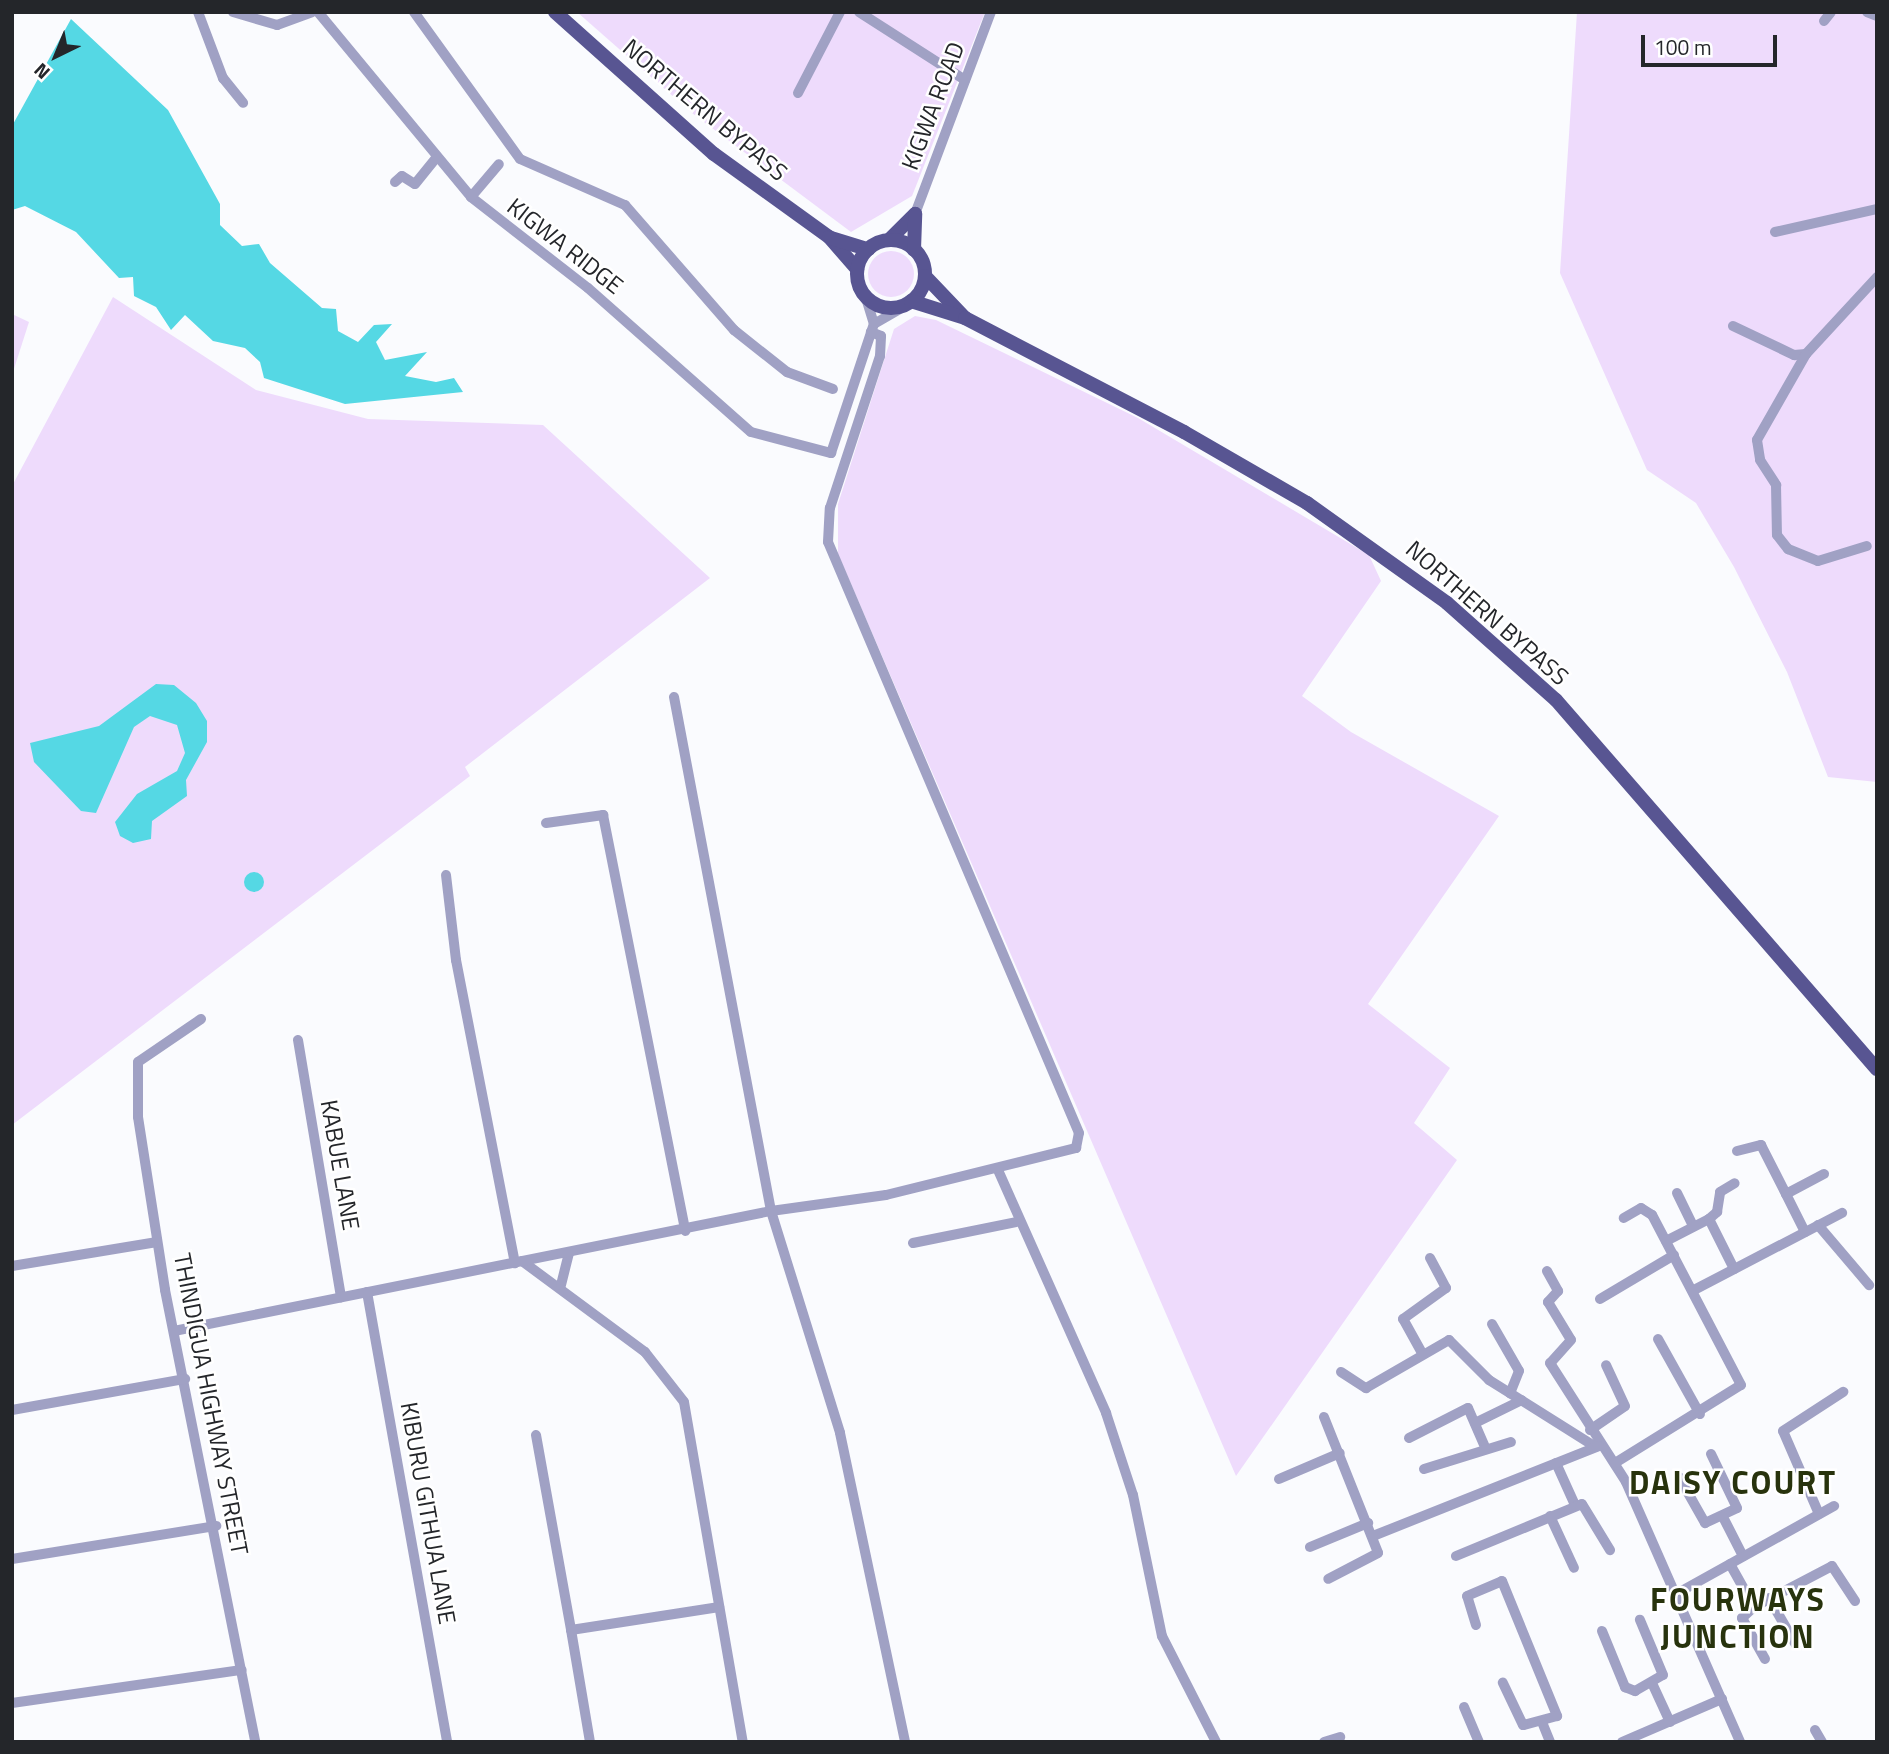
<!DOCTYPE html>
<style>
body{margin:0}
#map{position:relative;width:1889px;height:1754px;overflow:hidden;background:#fafbfe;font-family:"Titillium Web",sans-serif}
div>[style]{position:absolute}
.green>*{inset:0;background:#eedbfc}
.round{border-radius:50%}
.water>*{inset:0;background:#55d8e4}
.minor>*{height:10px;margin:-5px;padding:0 5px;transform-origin:5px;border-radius:5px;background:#a0a1c4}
.major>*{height:14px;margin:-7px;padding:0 7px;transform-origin:7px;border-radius:7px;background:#585592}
.major>.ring{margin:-7px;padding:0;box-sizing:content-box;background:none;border:14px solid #585592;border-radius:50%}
span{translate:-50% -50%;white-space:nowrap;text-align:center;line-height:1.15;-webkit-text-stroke:5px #fff;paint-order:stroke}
.street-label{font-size:24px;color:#24262a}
.district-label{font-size:32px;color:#28330d;font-weight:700;letter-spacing:2px}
.frame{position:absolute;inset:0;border:14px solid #24262a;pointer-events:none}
.north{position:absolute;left:21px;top:21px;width:70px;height:70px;-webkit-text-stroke:5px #fff;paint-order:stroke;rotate:223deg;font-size:19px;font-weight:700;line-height:28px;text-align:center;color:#24262a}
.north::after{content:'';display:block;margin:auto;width:24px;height:32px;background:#24262a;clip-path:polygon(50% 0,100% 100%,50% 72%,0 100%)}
.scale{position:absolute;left:1641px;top:35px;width:136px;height:32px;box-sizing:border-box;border:4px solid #24262a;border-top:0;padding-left:9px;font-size:21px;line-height:24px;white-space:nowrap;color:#24262a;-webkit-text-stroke:5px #fff;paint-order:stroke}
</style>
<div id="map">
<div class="green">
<i style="clip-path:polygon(577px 12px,985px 12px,912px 196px,851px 232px,692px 113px)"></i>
<i style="clip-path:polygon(1577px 12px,1877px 12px,1877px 782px,1828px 777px,1787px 672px,1734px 567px,1696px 503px,1647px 470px,1560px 273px)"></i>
<i class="round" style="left:868px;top:251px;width:46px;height:46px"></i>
<i style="clip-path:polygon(113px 297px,256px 390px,368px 419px,543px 425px,710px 578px,465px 767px,470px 776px,12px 1125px,12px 486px)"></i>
<i style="clip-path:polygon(12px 314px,29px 322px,12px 375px)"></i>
<i style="clip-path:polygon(915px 316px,936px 320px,1138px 418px,1369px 555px,1381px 581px,1302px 696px,1351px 732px,1499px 816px,1368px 1004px,1450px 1068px,1414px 1123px,1457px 1160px,1236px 1476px,838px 554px,838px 504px,894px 329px)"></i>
</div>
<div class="water">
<i style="clip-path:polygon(71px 19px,168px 110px,220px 204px,220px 225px,242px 246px,259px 244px,270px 263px,322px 308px,336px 309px,338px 331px,358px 342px,374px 325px,392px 324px,376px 342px,385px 360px,427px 352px,405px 376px,436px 382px,454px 378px,463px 392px,345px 404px,264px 378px,260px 362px,245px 348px,213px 341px,185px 315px,171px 330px,156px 307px,134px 296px,133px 277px,119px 278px,76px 232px,25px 206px,12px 210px,12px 126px)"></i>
<i style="clip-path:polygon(156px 684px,174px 685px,196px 703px,207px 721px,207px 742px,186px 780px,187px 796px,152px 821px,151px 839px,133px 843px,120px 836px,115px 822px,137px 794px,177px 771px,185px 753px,177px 725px,150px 716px,134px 727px,96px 813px,81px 811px,34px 762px,30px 743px,99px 726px)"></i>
<i class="round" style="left:244px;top:872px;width:20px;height:20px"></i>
</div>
<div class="minor">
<i style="left:198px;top:12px;width:71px;rotate:69.3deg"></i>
<i style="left:223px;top:78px;width:32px;rotate:51deg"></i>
<i style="left:233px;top:12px;width:46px;rotate:16.5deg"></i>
<i style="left:277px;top:25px;width:37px;rotate:-20deg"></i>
<i style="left:318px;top:12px;width:240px;rotate:50.4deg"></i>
<i style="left:471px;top:197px;width:148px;rotate:37.9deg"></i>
<i style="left:588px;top:288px;width:217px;rotate:41.5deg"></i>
<i style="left:751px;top:432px;width:83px;rotate:14.7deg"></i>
<i style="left:831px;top:453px;width:136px;rotate:-71.6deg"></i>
<i style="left:414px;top:12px;width:181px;rotate:54.2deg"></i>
<i style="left:520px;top:159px;width:115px;rotate:23.7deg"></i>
<i style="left:625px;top:205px;width:166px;rotate:48.9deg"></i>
<i style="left:734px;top:330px;width:68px;rotate:38.4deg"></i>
<i style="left:787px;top:372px;width:49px;rotate:20.3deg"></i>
<i style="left:859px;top:12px;width:126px;rotate:32.7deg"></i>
<i style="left:1867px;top:12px;width:11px;rotate:22deg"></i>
<i style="left:1824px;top:21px;width:11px;rotate:-52deg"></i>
<i style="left:798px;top:93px;width:91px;rotate:-62.6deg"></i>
<i style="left:395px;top:182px;width:9px;rotate:-41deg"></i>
<i style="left:402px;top:176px;width:15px;rotate:32deg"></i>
<i style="left:415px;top:184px;width:32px;rotate:-51deg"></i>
<i style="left:471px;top:197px;width:43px;rotate:-49.7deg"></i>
<i style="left:915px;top:214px;width:216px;rotate:-69.4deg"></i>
<i style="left:1775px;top:232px;width:105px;rotate:-12.7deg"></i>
<i style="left:866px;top:298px;width:27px;rotate:73deg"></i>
<i style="left:874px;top:324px;width:39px;rotate:-30deg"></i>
<i style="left:1733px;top:326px;width:68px;rotate:25.4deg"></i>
<i style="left:1794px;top:355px;width:12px;rotate:-5deg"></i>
<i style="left:1806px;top:354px;width:105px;rotate:-47.3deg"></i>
<i style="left:1806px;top:354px;width:99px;rotate:119.7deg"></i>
<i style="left:1757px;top:440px;width:20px;rotate:81deg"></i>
<i style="left:1760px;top:460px;width:30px;rotate:57deg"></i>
<i style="left:1776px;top:485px;width:50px;rotate:88.9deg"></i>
<i style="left:1777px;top:535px;width:18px;rotate:52deg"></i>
<i style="left:1788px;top:549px;width:32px;rotate:22deg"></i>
<i style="left:1818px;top:561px;width:51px;rotate:-17deg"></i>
<i style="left:674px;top:697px;width:523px;rotate:79.31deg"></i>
<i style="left:771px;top:1211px;width:232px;rotate:72.7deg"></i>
<i style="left:840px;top:1433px;width:316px;rotate:78.1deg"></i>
<i style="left:546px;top:823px;width:58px;rotate:-8deg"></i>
<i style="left:603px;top:815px;width:424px;rotate:78.8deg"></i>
<i style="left:446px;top:875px;width:86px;rotate:83.3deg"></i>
<i style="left:456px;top:960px;width:309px;rotate:79deg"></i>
<i style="left:201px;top:1019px;width:76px;rotate:145.7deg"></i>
<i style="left:138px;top:1062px;width:55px;rotate:90deg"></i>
<i style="left:138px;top:1117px;width:175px;rotate:81.1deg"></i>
<i style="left:165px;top:1290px;width:461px;rotate:78.7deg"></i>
<i style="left:298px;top:1040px;width:261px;rotate:80.5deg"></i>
<i style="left:1737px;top:1151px;width:25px;rotate:-14deg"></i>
<i style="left:1761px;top:1145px;width:55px;rotate:63deg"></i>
<i style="left:998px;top:1170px;width:266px;rotate:66deg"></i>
<i style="left:1106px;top:1413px;width:86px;rotate:71.8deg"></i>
<i style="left:1133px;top:1495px;width:144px;rotate:78.4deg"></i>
<i style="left:1162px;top:1636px;width:119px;rotate:63deg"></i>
<i style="left:1677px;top:1193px;width:37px;rotate:64deg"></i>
<i style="left:1709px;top:1219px;width:11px;rotate:-41deg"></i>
<i style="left:1717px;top:1212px;width:20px;rotate:-81deg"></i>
<i style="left:1720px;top:1192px;width:17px;rotate:-31deg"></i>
<i style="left:1818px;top:1225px;width:79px;rotate:49.6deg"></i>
<i style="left:1805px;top:1232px;width:42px;rotate:-116.6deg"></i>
<i style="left:1786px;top:1194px;width:43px;rotate:-27.8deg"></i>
<i style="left:1666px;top:1241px;width:48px;rotate:-27.1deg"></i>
<i style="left:1709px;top:1219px;width:56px;rotate:63.4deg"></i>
<i style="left:913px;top:1243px;width:105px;rotate:-11.5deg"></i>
<i style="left:522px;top:1261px;width:153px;rotate:36.5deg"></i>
<i style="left:645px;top:1352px;width:63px;rotate:52deg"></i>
<i style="left:684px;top:1402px;width:345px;rotate:80.2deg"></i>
<i style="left:12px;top:1266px;width:147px;rotate:-9.4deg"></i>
<i style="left:1547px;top:1271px;width:23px;rotate:61deg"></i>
<i style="left:1558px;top:1291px;width:15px;rotate:132deg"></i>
<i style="left:1548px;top:1302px;width:44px;rotate:58.8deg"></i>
<i style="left:1571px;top:1340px;width:31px;rotate:132deg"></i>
<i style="left:1550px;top:1363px;width:141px;rotate:57.4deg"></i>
<i style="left:1626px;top:1482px;width:284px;rotate:66.3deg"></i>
<i style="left:561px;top:1285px;width:34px;rotate:-76deg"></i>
<i style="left:1694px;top:1290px;width:167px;rotate:-27.5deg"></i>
<i style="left:367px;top:1292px;width:457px;rotate:79.9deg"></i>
<i style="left:1600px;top:1299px;width:86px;rotate:-30.7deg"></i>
<i style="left:1492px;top:1324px;width:54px;rotate:60.1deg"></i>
<i style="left:1519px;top:1371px;width:24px;rotate:112deg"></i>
<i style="left:174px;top:1331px;width:609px;rotate:-11.37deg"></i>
<i style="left:771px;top:1211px;width:116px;rotate:-7.9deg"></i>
<i style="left:886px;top:1195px;width:196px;rotate:-13.9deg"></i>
<i style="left:1076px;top:1148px;width:15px;rotate:-79deg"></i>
<i style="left:1079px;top:1133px;width:642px;rotate:-113.01deg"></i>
<i style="left:828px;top:542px;width:34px;rotate:-87deg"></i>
<i style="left:830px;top:508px;width:160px;rotate:-71.8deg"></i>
<i style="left:880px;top:356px;width:20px;rotate:-87deg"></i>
<i style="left:881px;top:336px;width:11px;rotate:-158deg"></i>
<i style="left:1658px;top:1339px;width:86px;rotate:60.8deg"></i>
<i style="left:1422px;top:1353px;width:39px;rotate:-119deg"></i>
<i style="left:1403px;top:1319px;width:53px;rotate:-35.8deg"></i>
<i style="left:1446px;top:1288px;width:34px;rotate:-118deg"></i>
<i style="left:1341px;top:1372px;width:30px;rotate:33deg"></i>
<i style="left:1366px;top:1388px;width:96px;rotate:-30deg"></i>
<i style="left:1449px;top:1340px;width:57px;rotate:45deg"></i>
<i style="left:1489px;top:1380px;width:126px;rotate:32.1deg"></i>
<i style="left:12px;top:1410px;width:176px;rotate:-10.2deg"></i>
<i style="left:1324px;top:1417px;width:146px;rotate:68.3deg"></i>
<i style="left:1378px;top:1553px;width:56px;rotate:152.5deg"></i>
<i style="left:1475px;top:1423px;width:52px;rotate:-26.1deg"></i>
<i style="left:1590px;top:1430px;width:42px;rotate:-34.4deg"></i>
<i style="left:1625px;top:1406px;width:45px;rotate:-114.9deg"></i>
<i style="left:536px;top:1435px;width:198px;rotate:79.8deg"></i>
<i style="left:1409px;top:1438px;width:66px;rotate:-27deg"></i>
<i style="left:1468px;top:1408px;width:43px;rotate:66.4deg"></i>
<i style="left:1556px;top:1463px;width:46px;rotate:65.7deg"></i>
<i style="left:1615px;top:1463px;width:148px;rotate:-31.8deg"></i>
<i style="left:1741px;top:1385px;width:192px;rotate:-117.6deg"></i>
<i style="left:1652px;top:1215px;width:13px;rotate:-148deg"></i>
<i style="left:1641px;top:1208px;width:20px;rotate:150deg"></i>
<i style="left:1424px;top:1469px;width:91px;rotate:-17.2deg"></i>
<i style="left:1679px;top:1477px;width:53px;rotate:60.5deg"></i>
<i style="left:1705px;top:1523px;width:35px;rotate:-25deg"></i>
<i style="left:1737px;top:1508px;width:60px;rotate:-115.7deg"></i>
<i style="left:1279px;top:1479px;width:66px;rotate:-23.1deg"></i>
<i style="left:1819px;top:1514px;width:90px;rotate:-113.4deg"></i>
<i style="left:1783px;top:1431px;width:72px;rotate:-33deg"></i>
<i style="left:1550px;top:1516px;width:57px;rotate:65.2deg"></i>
<i style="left:1723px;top:1517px;width:44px;rotate:62.9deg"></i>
<i style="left:1373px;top:1536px;width:243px;rotate:-21.7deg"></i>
<i style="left:1310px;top:1547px;width:63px;rotate:-22.5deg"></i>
<i style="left:1456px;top:1556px;width:136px;rotate:-22.4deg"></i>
<i style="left:1582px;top:1504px;width:54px;rotate:58.7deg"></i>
<i style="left:12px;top:1559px;width:207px;rotate:-9.2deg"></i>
<i style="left:1730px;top:1564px;width:49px;rotate:60.8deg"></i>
<i style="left:1676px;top:1594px;width:181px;rotate:-29.1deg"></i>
<i style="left:1769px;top:1598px;width:54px;rotate:60.1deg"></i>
<i style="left:1476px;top:1625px;width:30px;rotate:-107deg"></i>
<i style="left:1467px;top:1596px;width:38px;rotate:-23deg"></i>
<i style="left:1502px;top:1581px;width:146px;rotate:67.8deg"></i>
<i style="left:1557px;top:1716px;width:35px;rotate:165deg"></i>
<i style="left:1523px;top:1725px;width:47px;rotate:-115.5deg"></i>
<i style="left:1602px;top:1631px;width:61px;rotate:67.7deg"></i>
<i style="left:1625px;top:1687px;width:11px;rotate:22deg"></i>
<i style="left:1635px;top:1691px;width:32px;rotate:-30deg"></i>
<i style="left:1663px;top:1675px;width:60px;rotate:-112.7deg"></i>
<i style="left:1765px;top:1659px;width:47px;rotate:-119.3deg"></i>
<i style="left:1742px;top:1618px;width:16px;rotate:-43deg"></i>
<i style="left:1754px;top:1607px;width:88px;rotate:-27.7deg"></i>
<i style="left:1832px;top:1566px;width:42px;rotate:56.7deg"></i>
<i style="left:1652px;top:1683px;width:43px;rotate:65.2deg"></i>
<i style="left:12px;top:1703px;width:232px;rotate:-8.2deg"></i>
<i style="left:1464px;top:1707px;width:38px;rotate:67deg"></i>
<i style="left:1542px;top:1722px;width:22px;rotate:68deg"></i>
<i style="left:1815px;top:1730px;width:14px;rotate:60deg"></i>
<i style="left:590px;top:1742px;width:114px;rotate:-99.6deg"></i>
<i style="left:571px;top:1630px;width:150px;rotate:-8.8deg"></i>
<i style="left:1324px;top:1742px;width:17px;rotate:-17deg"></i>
<i style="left:1622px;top:1742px;width:109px;rotate:-23.3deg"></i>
</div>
<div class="major">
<i style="left:555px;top:12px;width:213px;rotate:41.8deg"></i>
<i style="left:714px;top:154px;width:142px;rotate:35.8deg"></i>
<i style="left:829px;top:237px;width:43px;rotate:48.8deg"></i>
<i style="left:831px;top:238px;width:39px;rotate:17deg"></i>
<i style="left:889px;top:240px;width:37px;rotate:-45deg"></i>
<i class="ring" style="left:857px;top:240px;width:54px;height:54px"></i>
<i style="left:914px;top:250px;width:36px;rotate:-88deg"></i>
<i style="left:925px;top:276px;width:57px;rotate:46.4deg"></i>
<i style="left:911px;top:301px;width:57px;rotate:17.5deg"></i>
<i style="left:965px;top:318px;width:247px;rotate:27.5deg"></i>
<i style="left:1184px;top:432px;width:142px;rotate:30deg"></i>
<i style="left:1307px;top:503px;width:172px;rotate:35.5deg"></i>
<i style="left:1447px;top:603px;width:146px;rotate:41.7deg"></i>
<i style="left:1556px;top:700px;width:489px;rotate:49deg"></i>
</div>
<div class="street-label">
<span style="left:933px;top:106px;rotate:-69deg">KIGWA ROAD</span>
<span style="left:705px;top:110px;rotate:40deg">NORTHERN BYPASS</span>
<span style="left:565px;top:246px;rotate:38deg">KIGWA RIDGE</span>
<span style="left:1487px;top:613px;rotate:41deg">NORTHERN BYPASS</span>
<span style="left:340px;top:1165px;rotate:80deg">KABUE LANE</span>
<span style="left:211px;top:1404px;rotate:79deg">THINDIGUA HIGHWAY STREET</span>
<span style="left:428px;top:1513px;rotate:80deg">KIBURU GITHUA LANE</span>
</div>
<div class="district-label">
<span style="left:1733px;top:1482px">DAISY COURT</span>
<span style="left:1738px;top:1618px">FOURWAYS<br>JUNCTION</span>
</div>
<div class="frame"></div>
<div class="north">N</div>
<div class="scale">100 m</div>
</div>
